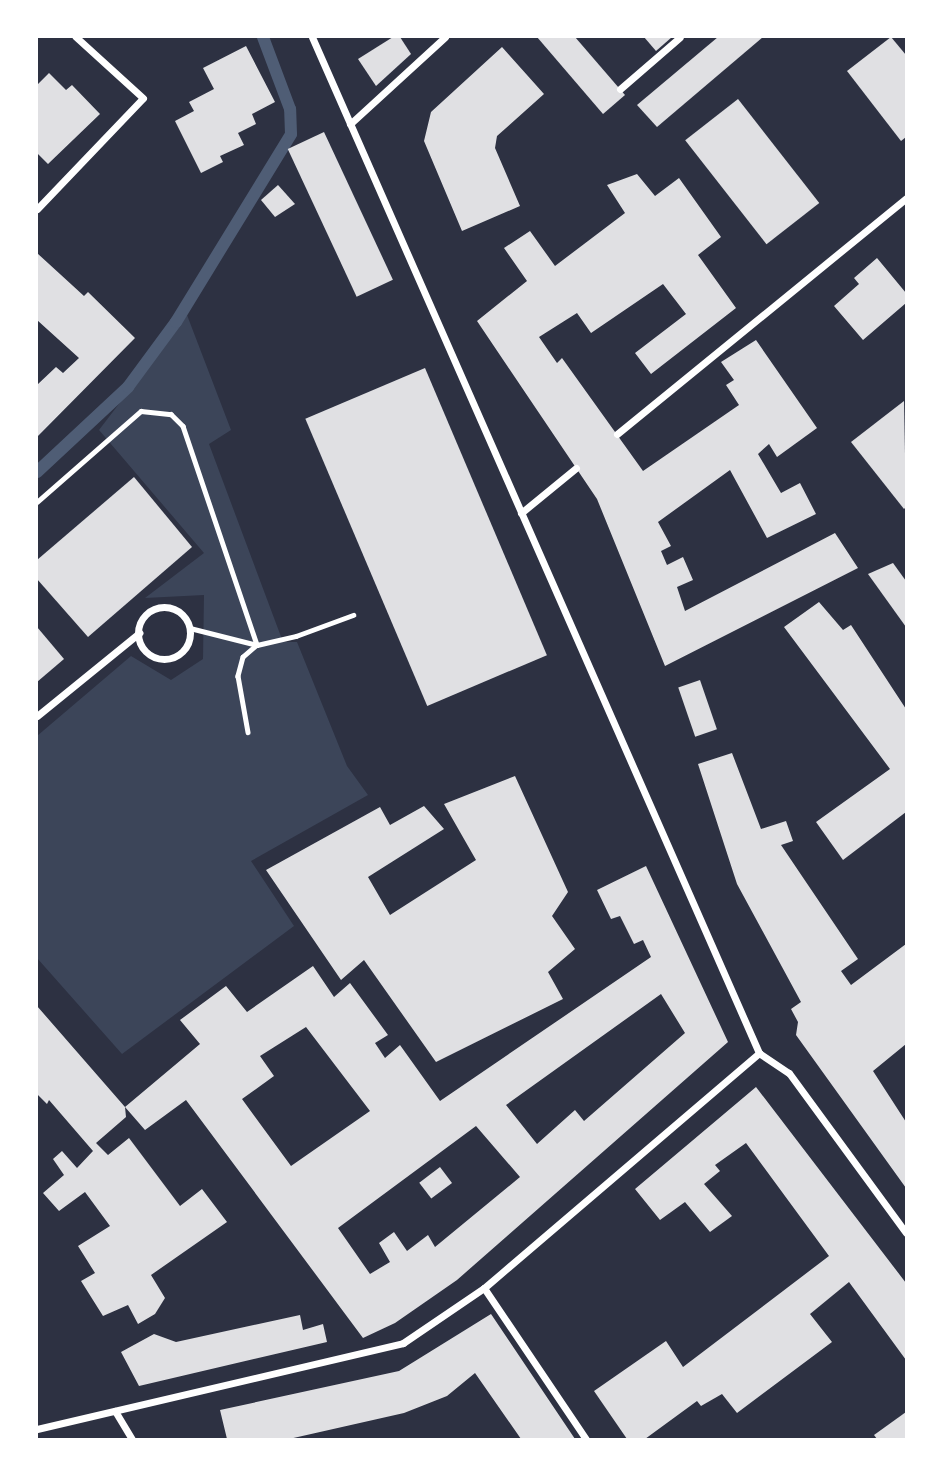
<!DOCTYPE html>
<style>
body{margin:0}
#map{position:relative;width:943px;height:1476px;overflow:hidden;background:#2d3142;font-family:"PT Sans",sans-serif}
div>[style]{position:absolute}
.green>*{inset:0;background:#3c4559}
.stream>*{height:12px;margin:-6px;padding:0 6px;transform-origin:6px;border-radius:6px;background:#4f5d75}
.building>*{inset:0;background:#e0e0e3;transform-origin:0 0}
.path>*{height:4.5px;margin:-2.25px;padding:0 2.25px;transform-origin:2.25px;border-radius:2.25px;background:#fff}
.minor>*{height:7px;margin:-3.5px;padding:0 3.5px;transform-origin:3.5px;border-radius:3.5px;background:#fff}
.minor>.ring{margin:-3.5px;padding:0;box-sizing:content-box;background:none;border:7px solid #fff;border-radius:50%}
span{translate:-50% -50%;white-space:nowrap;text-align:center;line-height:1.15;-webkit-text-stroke:5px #fff;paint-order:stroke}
.frame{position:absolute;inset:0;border:38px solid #fff;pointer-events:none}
</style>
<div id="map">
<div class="green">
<i style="clip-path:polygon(187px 315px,231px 430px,209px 444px,283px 642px,297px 642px,347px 766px,368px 795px,251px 861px,294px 926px,122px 1054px,37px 958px,37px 736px,131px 656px,171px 680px,203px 659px,204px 595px,145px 598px,204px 553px,99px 430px)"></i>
</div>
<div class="stream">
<i style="left:37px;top:472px;width:125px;rotate:-43deg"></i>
<i style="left:128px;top:387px;width:81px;rotate:-53.6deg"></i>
<i style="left:176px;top:322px;width:220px;rotate:-58.5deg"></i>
<i style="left:291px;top:134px;width:25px;rotate:-92deg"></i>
<i style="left:290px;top:109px;width:77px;rotate:-110.6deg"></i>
</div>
<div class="building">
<i style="clip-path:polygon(393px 37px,400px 37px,411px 54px,376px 86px,358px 59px)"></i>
<i style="clip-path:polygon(537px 37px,575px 37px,625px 95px,603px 114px)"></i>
<i style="clip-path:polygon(644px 37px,672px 37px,656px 51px)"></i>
<i style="clip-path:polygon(718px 37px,763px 37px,657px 127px,637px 105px)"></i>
<i style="clip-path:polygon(891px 37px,906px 55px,906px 137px,901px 141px,847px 71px)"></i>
<i style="clip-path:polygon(246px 46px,275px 102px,252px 114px,256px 124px,238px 133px,244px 145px,220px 156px,223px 162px,201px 173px,175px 121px,194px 111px,189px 102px,214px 89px,203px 68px)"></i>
<i style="clip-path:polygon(502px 47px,544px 94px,497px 136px,495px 148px,520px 206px,462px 231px,424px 141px,431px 112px)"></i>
<i style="clip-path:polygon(49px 73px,66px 90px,72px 85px,100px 114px,48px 164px,37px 153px,37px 85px)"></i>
<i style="left:738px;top:99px;width:132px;height:67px;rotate:52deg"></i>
<i style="left:324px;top:132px;width:163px;height:40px;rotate:65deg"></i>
<i style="clip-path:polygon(637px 174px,655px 196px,679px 178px,721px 237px,698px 255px,736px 308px,651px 374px,635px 353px,686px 314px,663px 284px,591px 333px,577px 313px,539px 337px,557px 363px,562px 358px,643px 471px,739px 405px,726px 385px,734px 380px,721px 362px,756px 340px,817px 428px,777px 457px,769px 444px,758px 454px,781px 493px,800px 483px,816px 514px,767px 538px,730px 470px,658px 522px,671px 546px,661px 551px,667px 565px,683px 557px,693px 580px,677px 587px,685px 611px,835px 533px,858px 568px,665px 666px,597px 499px,477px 321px,527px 281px,504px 248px,530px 231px,555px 266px,625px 213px,607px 185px)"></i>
<i style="clip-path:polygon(278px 185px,295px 204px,275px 217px,261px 200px)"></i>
<i style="clip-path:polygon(37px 253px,84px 296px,88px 292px,135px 338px,37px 437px,37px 385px,56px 367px,63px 373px,79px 358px,37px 320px)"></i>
<i style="clip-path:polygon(877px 258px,906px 293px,906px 303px,863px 340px,834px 306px,859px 284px,854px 278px)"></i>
<i style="left:425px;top:368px;width:312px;height:130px;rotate:67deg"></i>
<i style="clip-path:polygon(904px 401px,906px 507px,904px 509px,851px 442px)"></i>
<i style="clip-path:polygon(134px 477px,192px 547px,88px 637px,37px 579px,37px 560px)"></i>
<i style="clip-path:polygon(893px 563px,906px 581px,906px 627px,868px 574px)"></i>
<i style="clip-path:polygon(819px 602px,843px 630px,851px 625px,906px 709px,906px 812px,843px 860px,816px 822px,890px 769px,784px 627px)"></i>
<i style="clip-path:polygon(37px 627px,64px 659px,37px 682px)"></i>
<i style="left:700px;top:680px;width:52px;height:23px;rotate:71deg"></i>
<i style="clip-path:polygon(732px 753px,761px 829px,786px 821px,793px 841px,781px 845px,858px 959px,841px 971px,851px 985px,906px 944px,906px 1044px,873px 1071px,906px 1122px,906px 1188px,796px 1035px,798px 1022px,791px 1009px,801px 1002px,737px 884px,698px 764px)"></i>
<i style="clip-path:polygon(515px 776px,568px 892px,552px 916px,575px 949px,548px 972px,563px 999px,436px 1062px,364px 960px,341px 980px,266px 870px,380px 807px,390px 825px,424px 806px,444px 829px,368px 877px,390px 915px,476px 860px,444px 804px)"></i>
<i style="clip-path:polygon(evenodd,646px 866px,728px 1042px,457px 1280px,395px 1323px,363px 1338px,186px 1100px,145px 1130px,125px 1107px,200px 1044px,180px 1020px,226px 986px,247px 1012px,313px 966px,334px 997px,350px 983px,388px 1035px,375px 1043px,385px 1058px,400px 1045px,440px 1101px,651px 957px,643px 940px,634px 944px,620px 916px,611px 919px,597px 890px,646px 866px,661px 994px,685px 1033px,584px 1121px,575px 1110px,537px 1144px,506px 1105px,661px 994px,646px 866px,306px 1027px,370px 1111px,291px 1166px,242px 1099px,274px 1076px,260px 1056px,306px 1027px,646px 866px,476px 1126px,520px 1177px,435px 1247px,428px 1235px,407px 1251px,394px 1232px,379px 1243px,390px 1262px,370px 1274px,338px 1228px,476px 1126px)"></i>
<i style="clip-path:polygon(37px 1006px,125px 1107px,126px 1117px,96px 1143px,108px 1155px,129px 1138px,180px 1206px,202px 1189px,227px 1222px,151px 1275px,165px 1298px,155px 1314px,138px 1324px,128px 1305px,103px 1316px,81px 1281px,95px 1273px,78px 1246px,110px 1226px,85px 1192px,59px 1211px,43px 1193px,64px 1175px,53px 1159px,62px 1151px,77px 1168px,93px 1151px,49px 1100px,47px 1104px,37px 1094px)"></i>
<i style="clip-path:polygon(756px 1087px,906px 1283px,906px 1360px,849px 1282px,810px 1314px,832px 1342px,737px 1413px,722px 1394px,701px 1406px,697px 1401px,645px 1439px,627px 1439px,594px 1391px,666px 1341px,683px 1367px,829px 1256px,746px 1143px,715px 1165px,720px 1171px,704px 1184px,732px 1216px,710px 1232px,685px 1202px,660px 1220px,635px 1189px)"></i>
<i style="left:440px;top:1167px;width:20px;height:26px;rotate:53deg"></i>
<i style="clip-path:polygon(491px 1314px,575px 1439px,521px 1439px,475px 1373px,447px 1396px,404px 1413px,289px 1439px,227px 1439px,220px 1410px,399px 1371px)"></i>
<i style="clip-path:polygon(300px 1315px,303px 1330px,323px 1324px,327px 1342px,139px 1386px,121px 1352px,154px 1334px,176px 1342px)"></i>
<i style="clip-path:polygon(906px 1412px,906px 1439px,877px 1439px,874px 1435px)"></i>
</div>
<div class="path">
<i style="left:37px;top:502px;width:138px;rotate:-41.2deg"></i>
<i style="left:141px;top:411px;width:30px;rotate:6deg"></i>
<i style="left:171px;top:414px;width:17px;rotate:45deg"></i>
<i style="left:183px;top:426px;width:231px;rotate:71.3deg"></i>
<i style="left:257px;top:645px;width:18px;rotate:139deg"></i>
<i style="left:243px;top:657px;width:20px;rotate:105deg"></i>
<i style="left:238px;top:676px;width:57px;rotate:79.9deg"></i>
<i style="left:190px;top:628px;width:69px;rotate:14.2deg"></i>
<i style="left:257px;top:645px;width:40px;rotate:-13deg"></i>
<i style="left:296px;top:636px;width:61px;rotate:-20.2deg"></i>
</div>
<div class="minor">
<i style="left:312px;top:37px;width:1110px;rotate:66.25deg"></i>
<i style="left:759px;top:1053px;width:36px;rotate:34deg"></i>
<i style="left:789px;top:1073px;width:198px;rotate:53.8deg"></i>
<i style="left:620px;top:89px;width:79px;rotate:-40.9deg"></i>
<i style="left:350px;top:124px;width:129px;rotate:-42.5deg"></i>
<i style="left:37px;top:209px;width:153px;rotate:-46.3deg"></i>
<i style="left:143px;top:98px;width:91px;rotate:-137.7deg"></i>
<i style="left:617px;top:434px;width:373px;rotate:-39.2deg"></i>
<i style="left:521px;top:513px;width:71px;rotate:-39.3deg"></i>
<i class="ring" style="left:138px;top:607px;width:45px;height:45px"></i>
<i style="left:37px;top:716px;width:132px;rotate:-39.1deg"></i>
<i style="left:484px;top:1288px;width:182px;rotate:56deg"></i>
<i style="left:115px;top:1411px;width:33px;rotate:59deg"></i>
<i style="left:37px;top:1429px;width:376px;rotate:-13.2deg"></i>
<i style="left:403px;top:1343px;width:98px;rotate:-34.2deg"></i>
<i style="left:484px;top:1288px;width:362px;rotate:-40.5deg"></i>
</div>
<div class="frame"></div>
</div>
